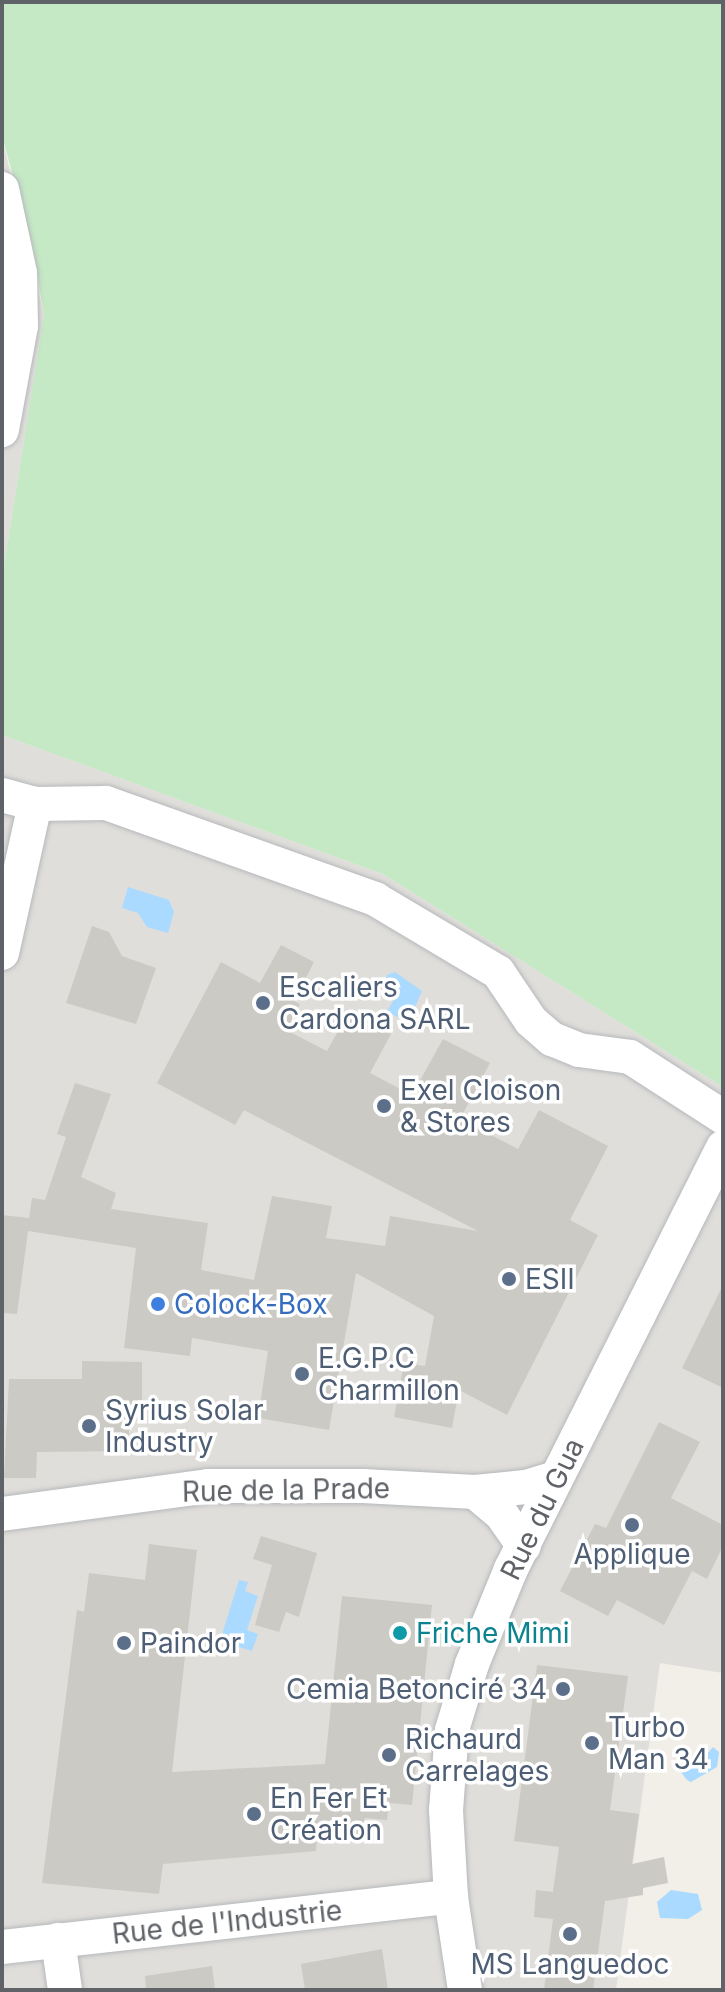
<!DOCTYPE html>
<meta charset="utf-8">
<style>
body{margin:0}
#map{position:relative;width:725px;height:1992px;overflow:hidden;background:#f1efe8;font-family:Inter,sans-serif}
div>[style]{position:absolute}
.industrial>*{inset:0;background:#e0deda}
.green>*{inset:0;background:#c5e8c5}
.water>*{inset:0;background:#aadaff}
.building>*{inset:0;background:#cccac5}
.roads{filter:drop-shadow(0 0 2px #b5b8bc) drop-shadow(0 0 2px #b5b8bc)}
.minor>*{height:34px;margin:-17px;padding:0 17px;transform-origin:17px;border-radius:17px;background:#fff}
.dots>*{width:22px;height:22px;translate:-50% -50%;box-sizing:border-box;border:4px solid #fff;border-radius:50%}
span{translate:-50% -50%;white-space:nowrap;text-align:center;line-height:1.15;-webkit-text-stroke:7px #fff;paint-order:stroke}
.service-label{font-size:28px;color:#4e5e75}
.left{translate:0 -50%;text-align:left}
.right{translate:-100% -50%;text-align:right}
.shop-label{font-size:28px;color:#366cbe}
.street-label{font-size:28px;color:#5f6368}
.culture-label{font-size:28px;color:#0d838f}
.frame{position:absolute;inset:0;border:4px solid #5f6368;pointer-events:none}
</style>
<div id="map">
<div class="industrial">
<i style="clip-path:polygon(2px 138px,44px 315px,2px 579px)"></i>
<i style="clip-path:polygon(2px 735px,383px 874px,723px 1087px,723px 1673px,660px 1663px,616px 1990px,2px 1990px)"></i>
</div>
<div class="green">
<i style="clip-path:polygon(2px 2px,723px 2px,723px 1087px,383px 874px,2px 735px,2px 579px,44px 315px,32px 244px,2px 136px)"></i>
</div>
<div class="water">
<i style="clip-path:polygon(128px 887px,169px 900px,174px 912px,168px 933px,147px 927px,138px 913px,122px 908px)"></i>
<i style="clip-path:polygon(395px 972px,422px 991px,408px 1023px,387px 1011px,398px 993px,385px 982px,387px 975px)"></i>
<i style="clip-path:polygon(239px 1580px,248px 1582px,245px 1591px,258px 1596px,247px 1630px,258px 1634px,252px 1651px,220px 1641px)"></i>
<i style="clip-path:polygon(713px 1747px,719px 1752px,717px 1767px,691px 1782px,687px 1780px,680px 1771px,683px 1762px,704px 1757px)"></i>
<i style="clip-path:polygon(671px 1890px,698px 1894px,702px 1910px,688px 1919px,660px 1918px,657px 1902px)"></i>
</div>
<div class="building">
<i style="clip-path:polygon(92px 926px,109px 932px,122px 956px,156px 968px,136px 1024px,66px 1003px)"></i>
<i style="clip-path:polygon(281px 945px,314px 962px,294px 1001px,300px 1004px,286px 1030px,327px 1051px,348px 1013px,391px 1034px,370px 1073px,412px 1095px,443px 1039px,490px 1063px,460px 1119px,518px 1149px,539px 1110px,608px 1146px,570px 1220px,598px 1235px,507px 1415px,459px 1390px,452px 1428px,394px 1417px,404px 1363px,425px 1366px,434px 1316px,356px 1273px,329px 1430px,258px 1418px,268px 1351px,192px 1338px,190px 1356px,124px 1348px,136px 1248px,28px 1231px,17px 1314px,2px 1313px,2px 1215px,29px 1218px,32px 1198px,45px 1200px,66px 1137px,57px 1134px,75px 1083px,111px 1094px,81px 1177px,116px 1193px,111px 1209px,208px 1223px,201px 1270px,254px 1280px,272px 1196px,332px 1206px,326px 1238px,385px 1246px,390px 1216px,478px 1231px,244px 1110px,235px 1125px,157px 1083px,221px 962px,260px 983px)"></i>
<i style="clip-path:polygon(723px 1285px,723px 1388px,682px 1368px)"></i>
<i style="clip-path:polygon(82px 1361px,142px 1362px,142px 1407px,129px 1407px,129px 1451px,37px 1452px,36px 1478px,4px 1478px,9px 1379px,82px 1379px)"></i>
<i style="clip-path:polygon(659px 1422px,700px 1442px,671px 1498px,723px 1525px,723px 1546px,707px 1579px,692px 1571px,664px 1625px,617px 1600px,608px 1616px,560px 1591px,595px 1524px,606px 1528px)"></i>
<i style="clip-path:polygon(261px 1536px,317px 1553px,299px 1617px,286px 1612px,279px 1632px,255px 1625px,272px 1565px,253px 1559px)"></i>
<i style="clip-path:polygon(149px 1544px,197px 1550px,172px 1772px,325px 1764px,342px 1596px,432px 1605px,412px 1805px,389px 1803px,387px 1820px,365px 1818px,363px 1840px,317px 1836px,316px 1851px,163px 1864px,159px 1894px,42px 1883px,77px 1610px,84px 1612px,89px 1573px,145px 1580px)"></i>
<i style="clip-path:polygon(537px 1665px,628px 1676px,610px 1810px,639px 1814px,632px 1864px,664px 1857px,668px 1883px,643px 1888px,643px 1895px,605px 1901px,593px 1990px,544px 1990px,553px 1919px,534px 1917px,536px 1890px,553px 1892px,559px 1847px,514px 1841px)"></i>
<i style="clip-path:polygon(382px 1949px,388px 1990px,305px 1990px,301px 1964px)"></i>
<i style="clip-path:polygon(212px 1966px,215px 1990px,146px 1990px,145px 1976px)"></i>
</div>
<div class="roads">
<div class="minor">
<i style="left:2px;top:189px;width:86px;rotate:77.9deg"></i>
<i style="left:20px;top:273px;width:53px;rotate:88.9deg"></i>
<i style="left:21px;top:326px;width:106px;rotate:100.4deg"></i>
<i style="left:2px;top:795px;width:34px;rotate:15deg"></i>
<i style="left:35px;top:804px;width:71px;rotate:-0.8deg"></i>
<i style="left:106px;top:803px;width:286px;rotate:19.6deg"></i>
<i style="left:375px;top:899px;width:143px;rotate:30.7deg"></i>
<i style="left:498px;top:972px;width:59px;rotate:56deg"></i>
<i style="left:531px;top:1021px;width:28px;rotate:41deg"></i>
<i style="left:552px;top:1039px;width:29px;rotate:22deg"></i>
<i style="left:579px;top:1050px;width:51px;rotate:7.8deg"></i>
<i style="left:630px;top:1057px;width:111px;rotate:32.8deg"></i>
<i style="left:2px;top:953px;width:153px;rotate:-77.5deg"></i>
<i style="left:475px;top:1492px;width:35px;rotate:40deg"></i>
<i style="left:502px;top:1515px;width:38px;rotate:55deg"></i>
<i style="left:2px;top:1514px;width:208px;rotate:-7.7deg"></i>
<i style="left:208px;top:1486px;width:155px"></i>
<i style="left:363px;top:1486px;width:112px;rotate:3.1deg"></i>
<i style="left:475px;top:1492px;width:51px;rotate:-5.6deg"></i>
<i style="left:526px;top:1487px;width:31px;rotate:-17deg"></i>
<i style="left:58px;top:1940px;width:50px;rotate:82deg"></i>
<i style="left:2px;top:1947px;width:452px;rotate:-6.4deg"></i>
<i style="left:465px;top:1990px;width:94px;rotate:-98.6deg"></i>
<i style="left:451px;top:1897px;width:87px;rotate:-93.3deg"></i>
<i style="left:446px;top:1810px;width:80px;rotate:-85.7deg"></i>
<i style="left:452px;top:1730px;width:69px;rotate:-73.1deg"></i>
<i style="left:472px;top:1664px;width:103px;rotate:-67.7deg"></i>
<i style="left:511px;top:1569px;width:472px;rotate:-63.3deg"></i>
</div>
</div>
<div class="dots">
<i style="left:263px;top:1003px;background:#5c6f8a"></i>
<i style="left:384px;top:1106px;background:#5c6f8a"></i>
<i style="left:509px;top:1279px;background:#5c6f8a"></i>
<i style="left:158px;top:1304px;background:#3f7fe0"></i>
<i style="left:302px;top:1374px;background:#5c6f8a"></i>
<i style="left:89px;top:1426px;background:#5c6f8a"></i>
<i style="left:632px;top:1525px;background:#5c6f8a"></i>
<i style="left:400px;top:1633px;background:#0f9aa8"></i>
<i style="left:124px;top:1643px;background:#5c6f8a"></i>
<i style="left:563px;top:1689px;background:#5c6f8a"></i>
<i style="left:592px;top:1743px;background:#5c6f8a"></i>
<i style="left:389px;top:1755px;background:#5c6f8a"></i>
<i style="left:254px;top:1814px;background:#5c6f8a"></i>
<i style="left:570px;top:1934px;background:#5c6f8a"></i>
</div>
<div class="service-label">
<span class="left" style="left:279px;top:1003px">Escaliers<br>Cardona SARL</span>
<span class="left" style="left:400px;top:1106px">Exel Cloison<br>&amp; Stores</span>
<span class="left" style="left:525px;top:1279px">ESII</span>
<span class="left" style="left:318px;top:1374px">E.G.P.C<br>Charmillon</span>
<span class="left" style="left:105px;top:1426px">Syrius Solar<br>Industry</span>
<span style="left:632px;top:1554px">Applique</span>
<span class="left" style="left:140px;top:1643px">Paindor</span>
<span class="right" style="left:547px;top:1689px">Cemia Betonciré 34</span>
<span class="left" style="left:608px;top:1743px">Turbo<br>Man 34</span>
<span class="left" style="left:405px;top:1755px">Richaurd<br>Carrelages</span>
<span class="left" style="left:270px;top:1814px">En Fer Et<br>Création</span>
<span style="left:570px;top:1964px">MS Languedoc</span>
</div>
<div class="shop-label">
<span class="left" style="left:174px;top:1304px">Colock-Box</span>
</div>
<div class="street-label">
<span style="left:286px;top:1490px;rotate:-1deg">Rue de la Prade</span>
<span style="left:542px;top:1509px;rotate:-64deg">Rue du Gua</span>
<span style="left:227px;top:1922px;rotate:-6deg">Rue de l'Industrie</span>
</div>
<div class="culture-label">
<span class="left" style="left:416px;top:1633px">Friche Mimi</span>
</div>
<div class="frame"></div>
</div>
